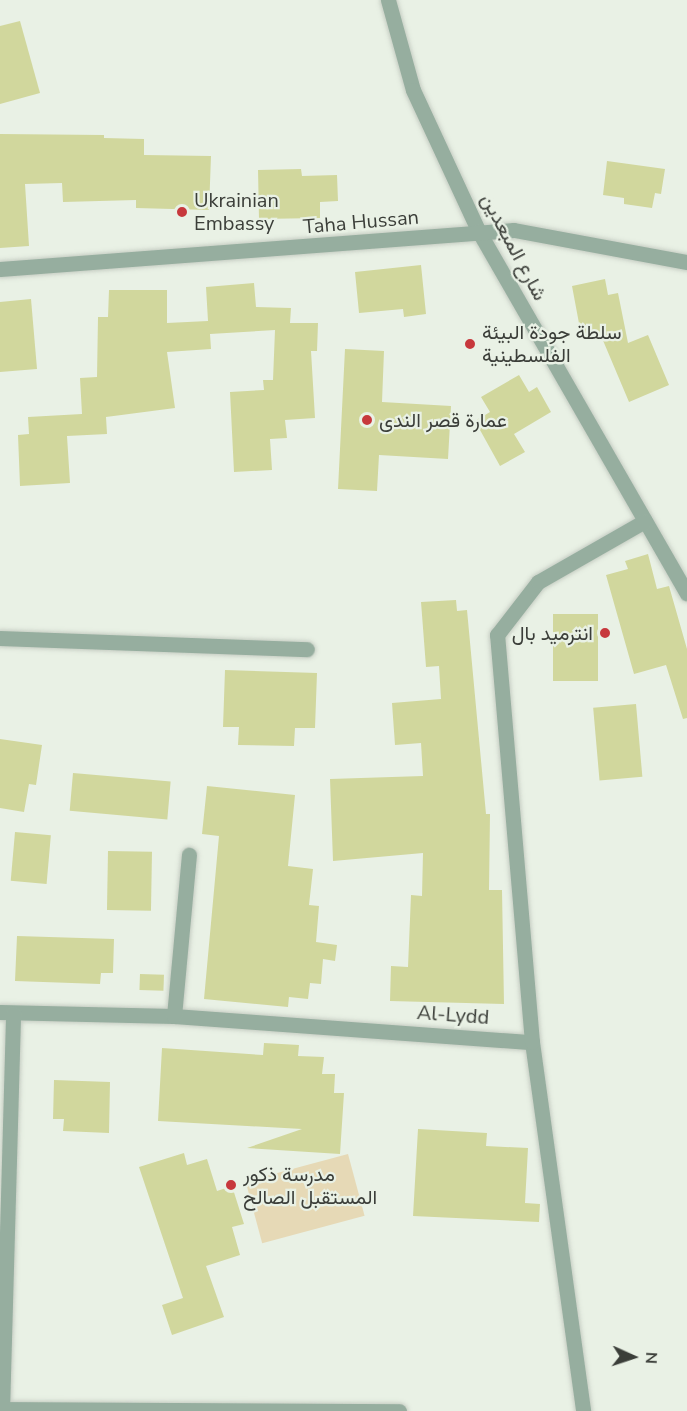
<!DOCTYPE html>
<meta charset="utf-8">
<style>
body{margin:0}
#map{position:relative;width:687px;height:1411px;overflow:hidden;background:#e9f1e5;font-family:"Nunito Sans",Vazirmatn,sans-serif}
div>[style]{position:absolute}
.green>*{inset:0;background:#e6d9b6;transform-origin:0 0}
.building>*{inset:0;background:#d1d79d;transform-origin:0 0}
.roads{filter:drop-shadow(0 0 2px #c6cdc3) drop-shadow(0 0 2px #c6cdc3)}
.minor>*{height:15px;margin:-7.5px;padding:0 7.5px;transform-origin:7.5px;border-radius:7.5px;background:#96ae9f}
.dots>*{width:16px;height:16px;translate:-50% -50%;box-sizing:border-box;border:3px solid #e9f1e5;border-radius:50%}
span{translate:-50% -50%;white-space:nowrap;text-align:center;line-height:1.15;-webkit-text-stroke:4.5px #e9f1e5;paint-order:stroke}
.poi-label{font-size:20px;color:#3b3e39}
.left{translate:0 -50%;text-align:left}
.right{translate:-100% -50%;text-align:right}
.street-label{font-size:20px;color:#3b3e39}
.north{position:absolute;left:603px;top:1327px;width:60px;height:60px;-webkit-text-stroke:4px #e9f1e5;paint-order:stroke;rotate:93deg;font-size:16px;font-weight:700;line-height:24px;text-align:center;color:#3b3e39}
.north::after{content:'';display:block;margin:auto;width:21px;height:27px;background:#3b3e39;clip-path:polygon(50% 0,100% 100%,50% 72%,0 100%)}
</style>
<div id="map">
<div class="green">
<i style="left:348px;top:1154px;width:64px;height:106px;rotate:75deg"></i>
</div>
<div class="building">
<i style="clip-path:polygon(20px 21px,40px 93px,0 104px,0 26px)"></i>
<i style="clip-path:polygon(0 134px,104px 135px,104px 138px,144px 139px,144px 155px,211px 156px,209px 210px,136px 208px,136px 200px,63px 202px,62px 183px,25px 184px,29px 246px,0 248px)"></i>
<i style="clip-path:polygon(607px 161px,665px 169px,661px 194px,655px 193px,652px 208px,624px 204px,624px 198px,603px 195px)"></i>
<i style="clip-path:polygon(301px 169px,302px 176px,337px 175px,338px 201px,320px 202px,320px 218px,259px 219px,258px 170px)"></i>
<i style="clip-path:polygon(421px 265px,426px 314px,404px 317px,403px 309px,359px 313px,355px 272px)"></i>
<i style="clip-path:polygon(605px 279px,608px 295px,618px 293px,628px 343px,648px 335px,669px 385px,629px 402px,599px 331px,581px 334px,572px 286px)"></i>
<i style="clip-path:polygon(254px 283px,256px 307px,291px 308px,290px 323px,318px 323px,317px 351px,311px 351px,315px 418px,285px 420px,287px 438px,270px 439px,272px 470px,234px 472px,230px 392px,264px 390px,263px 380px,273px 380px,275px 330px,210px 334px,211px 349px,167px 352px,175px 408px,106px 417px,107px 434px,67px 436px,70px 483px,20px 486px,18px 435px,29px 434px,28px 417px,82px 414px,80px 378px,97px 377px,98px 317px,108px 317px,109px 290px,167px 290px,167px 323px,208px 321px,206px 287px)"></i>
<i style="clip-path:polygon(31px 299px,37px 369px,0 372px,0 302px)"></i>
<i style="clip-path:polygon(345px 349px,384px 351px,382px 402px,451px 406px,448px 459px,379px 455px,377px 491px,338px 489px)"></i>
<i style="clip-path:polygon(519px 375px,529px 392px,537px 387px,551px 412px,514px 434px,525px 452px,500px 466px,475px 421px,490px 412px,481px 397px)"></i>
<i style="clip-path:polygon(648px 554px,657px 589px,669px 586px,687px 649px,687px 718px,683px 719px,666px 665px,634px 674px,606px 575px,628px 569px,625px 561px)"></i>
<i style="clip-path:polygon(456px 600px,457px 611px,467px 610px,486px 814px,490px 814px,489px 890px,502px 890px,504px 1004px,390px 1001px,391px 966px,408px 967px,411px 895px,422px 896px,423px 853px,333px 861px,330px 779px,423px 776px,421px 743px,395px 745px,392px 703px,441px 699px,439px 666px,426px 667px,421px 602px)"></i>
<i style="left:553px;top:614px;width:45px;height:67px"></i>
<i style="clip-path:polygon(225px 670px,317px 673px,315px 728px,295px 728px,294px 746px,238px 745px,239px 727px,223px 727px)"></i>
<i style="left:636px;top:704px;width:73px;height:43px;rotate:85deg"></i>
<i style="clip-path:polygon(0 739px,42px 745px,36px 785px,29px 784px,24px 812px,0 808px)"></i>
<i style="left:73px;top:773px;width:98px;height:38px;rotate:5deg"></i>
<i style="clip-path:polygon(207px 786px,295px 795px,288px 866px,313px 869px,309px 905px,319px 906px,316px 942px,337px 945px,335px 961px,323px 959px,321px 984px,310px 983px,308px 999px,289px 997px,288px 1007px,204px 999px,219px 836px,202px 834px)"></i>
<i style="left:15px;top:832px;width:36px;height:49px;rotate:5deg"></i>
<i style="left:108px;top:851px;width:44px;height:59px;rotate:1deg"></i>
<i style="clip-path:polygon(17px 936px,114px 939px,113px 973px,101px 973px,100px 984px,15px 981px)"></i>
<i style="left:140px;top:974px;width:24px;height:16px;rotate:2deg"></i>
<i style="clip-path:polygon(264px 1043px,299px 1045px,298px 1056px,324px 1057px,322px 1074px,335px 1074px,334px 1093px,344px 1093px,340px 1154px,247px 1148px,302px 1129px,158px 1121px,162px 1048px,263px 1055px)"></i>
<i style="clip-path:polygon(54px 1080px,110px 1082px,109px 1133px,63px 1131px,64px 1119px,53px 1119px)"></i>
<i style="clip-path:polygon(418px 1129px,487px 1133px,486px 1146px,528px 1148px,525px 1203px,540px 1204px,539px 1222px,413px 1216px)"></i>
<i style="clip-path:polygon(184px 1153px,187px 1165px,207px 1159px,217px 1191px,232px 1186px,244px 1224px,232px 1227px,240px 1255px,206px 1266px,224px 1317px,172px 1335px,162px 1305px,183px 1298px,139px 1167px)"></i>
</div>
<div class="roads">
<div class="minor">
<i style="left:388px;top:0;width:93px;rotate:74.5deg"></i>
<i style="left:413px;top:90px;width:157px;rotate:65.1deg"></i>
<i style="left:479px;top:232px;width:417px;rotate:60.1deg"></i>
<i style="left:0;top:269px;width:515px;rotate:-4.34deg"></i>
<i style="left:514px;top:230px;width:176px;rotate:10.5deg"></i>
<i style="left:0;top:638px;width:307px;rotate:2.1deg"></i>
<i style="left:0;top:1012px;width:174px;rotate:1.3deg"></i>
<i style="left:174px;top:1016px;width:359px;rotate:4.2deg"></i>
<i style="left:532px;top:1042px;width:373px;rotate:82.1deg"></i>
<i style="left:174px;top:1016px;width:162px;rotate:-84.7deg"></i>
<i style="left:532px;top:1042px;width:409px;rotate:-94.9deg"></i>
<i style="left:497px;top:635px;width:67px;rotate:-52.3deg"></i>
<i style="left:538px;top:582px;width:123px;rotate:-29.7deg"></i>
<i style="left:0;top:1409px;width:399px;rotate:0.3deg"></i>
<i style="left:2px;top:1411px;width:398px;rotate:-88.4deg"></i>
</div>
</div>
<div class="dots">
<i style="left:182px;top:212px;background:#c7383c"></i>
<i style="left:470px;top:344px;background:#c7383c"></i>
<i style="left:367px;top:420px;background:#c7383c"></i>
<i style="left:605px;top:633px;background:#c7383c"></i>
<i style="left:231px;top:1185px;background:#c7383c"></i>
</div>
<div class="poi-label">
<span class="left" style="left:194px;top:212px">Ukrainian<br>Embassy</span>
<span class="left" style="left:482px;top:344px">سلطة جودة البيئة<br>الفلسطينية</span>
<span class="left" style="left:379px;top:420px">عمارة قصر الندى</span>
<span class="right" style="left:593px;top:633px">انترميد بال</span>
<span class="left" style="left:243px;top:1186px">مدرسة ذكور<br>المستقبل الصالح</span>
</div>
<div class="street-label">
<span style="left:361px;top:222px;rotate:-5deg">Taha Hussan</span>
<span style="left:514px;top:247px;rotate:62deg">شارع المبعدين</span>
<span style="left:453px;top:1015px;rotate:4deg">Al-Lydd</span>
</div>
<div class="north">N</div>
</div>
